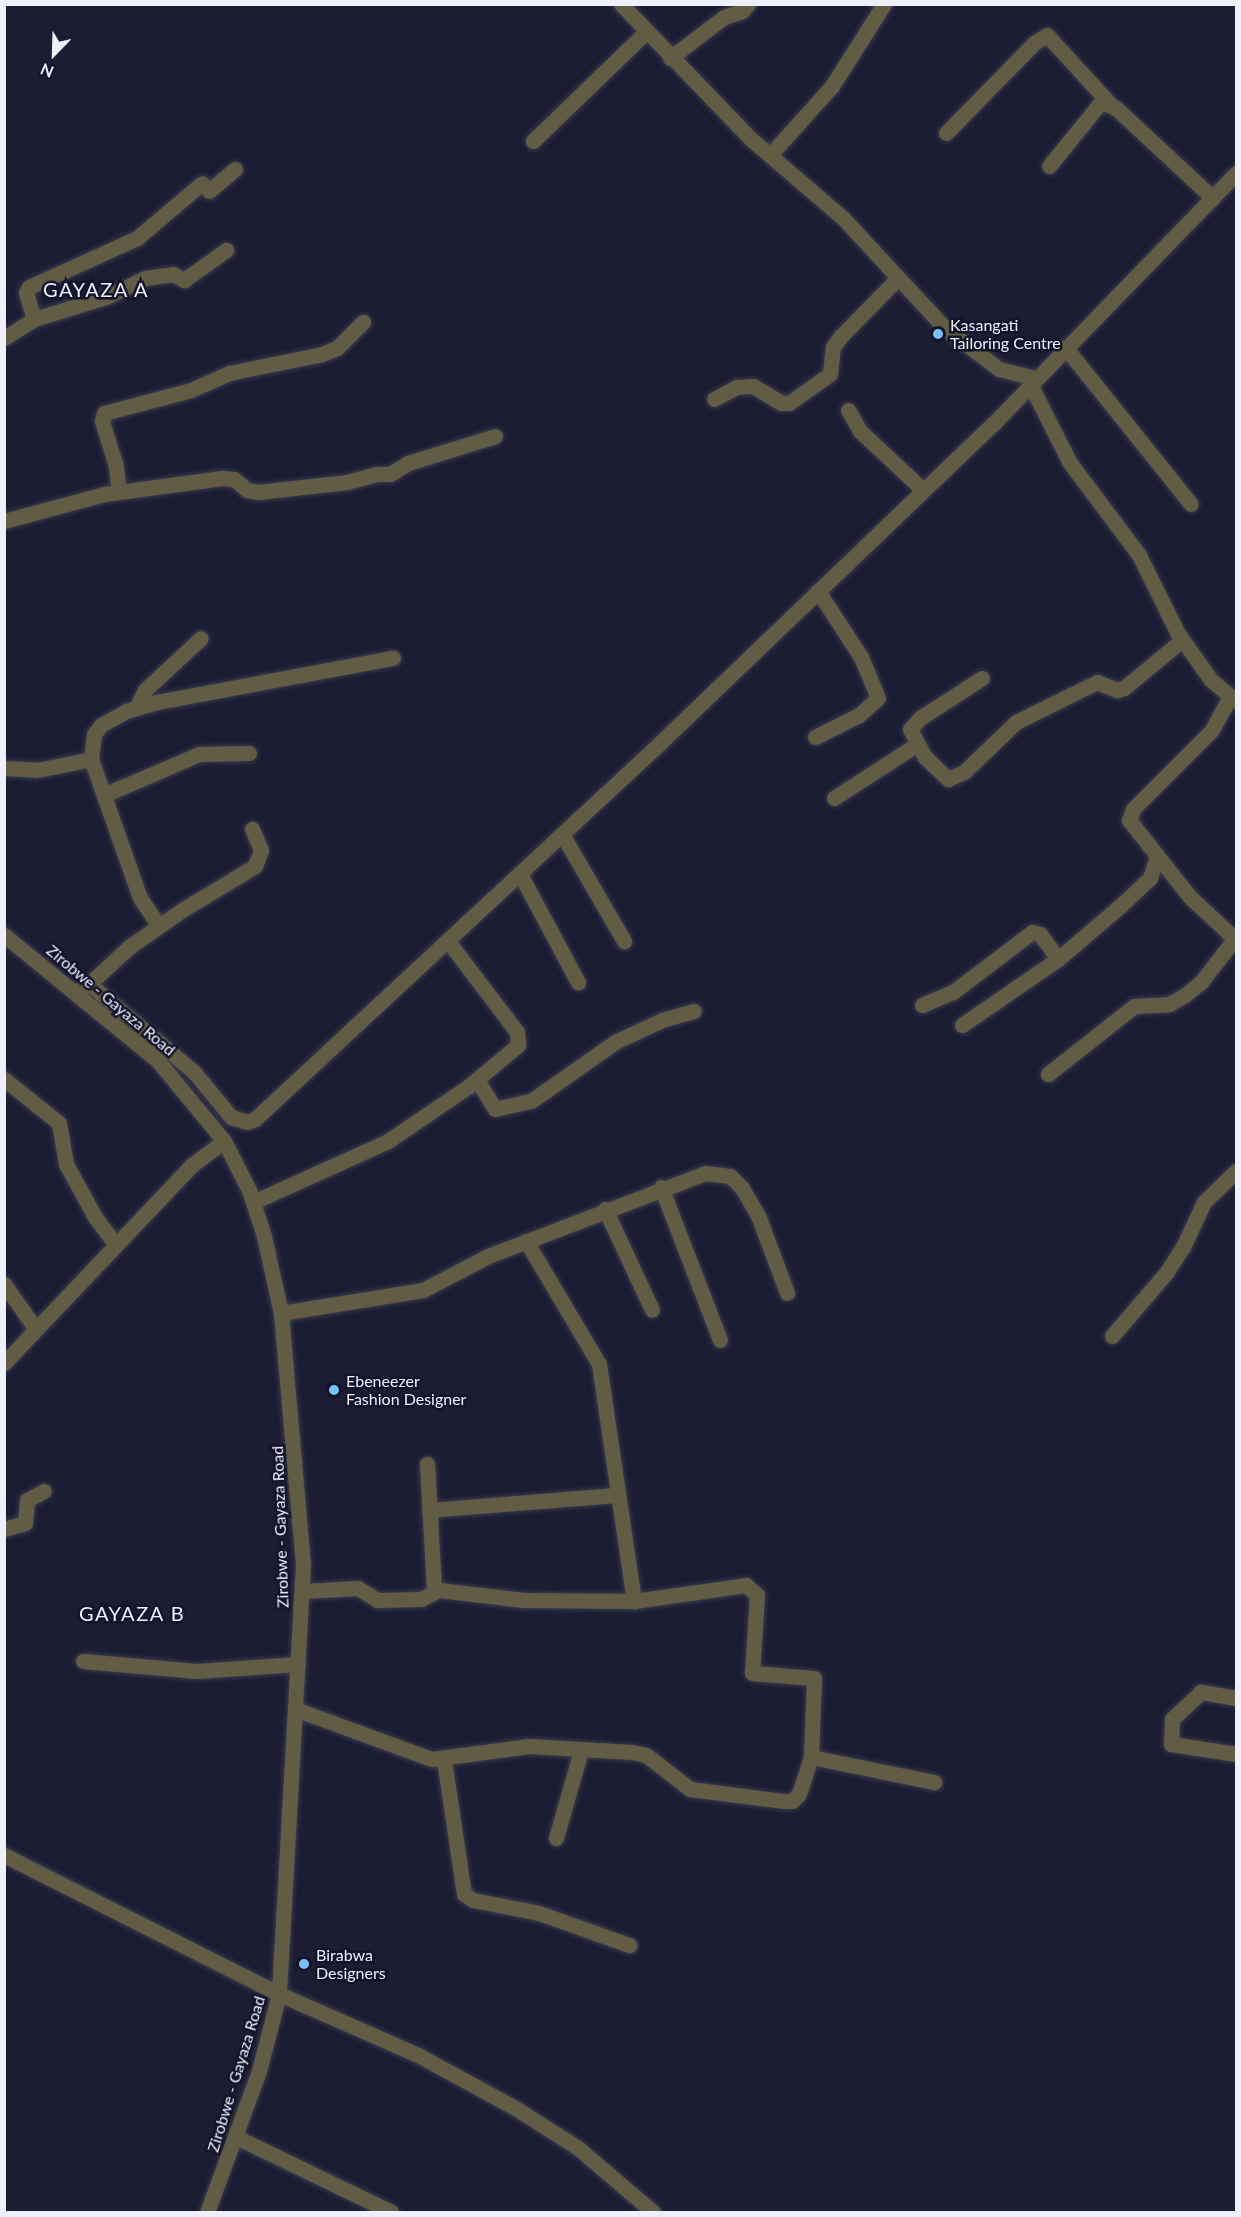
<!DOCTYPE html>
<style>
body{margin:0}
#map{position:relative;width:1241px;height:2217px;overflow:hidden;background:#1c1d33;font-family:Lato,sans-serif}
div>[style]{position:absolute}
.roads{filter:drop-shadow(0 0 2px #393b4f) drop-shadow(0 0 2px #393b4f)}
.minor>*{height:15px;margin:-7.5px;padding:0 7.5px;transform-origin:7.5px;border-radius:7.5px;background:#625c44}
.dots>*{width:16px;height:16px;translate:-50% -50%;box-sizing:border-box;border:3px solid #131329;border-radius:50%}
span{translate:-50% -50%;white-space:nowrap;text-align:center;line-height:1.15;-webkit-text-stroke:5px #131329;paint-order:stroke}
.poi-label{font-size:16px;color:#eef0fc}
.left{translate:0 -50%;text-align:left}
.street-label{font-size:16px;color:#eef0fc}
.quarter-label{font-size:20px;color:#eef0fc;letter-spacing:1.5px}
.frame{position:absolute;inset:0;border:6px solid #eef0fc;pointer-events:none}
.north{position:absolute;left:24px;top:24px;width:60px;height:60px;-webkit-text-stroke:4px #131329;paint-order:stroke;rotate:203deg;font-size:16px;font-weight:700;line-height:24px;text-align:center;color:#eef0fc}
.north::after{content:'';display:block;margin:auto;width:21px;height:27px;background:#eef0fc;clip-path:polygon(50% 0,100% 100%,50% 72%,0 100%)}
</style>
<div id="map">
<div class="roads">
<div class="minor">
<i style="left:621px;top:4px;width:189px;rotate:46.1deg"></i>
<i style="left:752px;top:140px;width:120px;rotate:40.6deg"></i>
<i style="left:843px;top:218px;width:150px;rotate:47.2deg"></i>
<i style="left:945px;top:328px;width:68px;rotate:37.2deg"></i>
<i style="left:999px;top:369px;width:36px;rotate:14deg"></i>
<i style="left:670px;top:58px;width:68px;rotate:-37.2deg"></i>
<i style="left:724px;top:17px;width:19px;rotate:-18deg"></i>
<i style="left:742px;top:11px;width:9px;rotate:-49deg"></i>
<i style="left:946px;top:133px;width:126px;rotate:-45.6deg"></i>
<i style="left:1034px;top:43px;width:15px;rotate:-32deg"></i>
<i style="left:1047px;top:35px;width:95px;rotate:47.6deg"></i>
<i style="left:533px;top:141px;width:158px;rotate:-44deg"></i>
<i style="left:770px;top:155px;width:93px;rotate:-48.1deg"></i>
<i style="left:832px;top:86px;width:97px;rotate:-57.6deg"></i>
<i style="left:1049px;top:166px;width:82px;rotate:-50.9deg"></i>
<i style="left:1101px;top:102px;width:16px;rotate:22deg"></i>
<i style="left:1116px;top:108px;width:132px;rotate:42.9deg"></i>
<i style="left:209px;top:191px;width:34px;rotate:-40deg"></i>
<i style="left:34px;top:319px;width:28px;rotate:-107deg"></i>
<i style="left:26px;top:292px;width:6px;rotate:-59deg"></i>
<i style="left:29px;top:287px;width:119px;rotate:-24.4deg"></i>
<i style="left:137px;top:238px;width:85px;rotate:-40.2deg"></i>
<i style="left:4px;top:338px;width:36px;rotate:-32deg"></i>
<i style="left:34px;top:319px;width:75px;rotate:-17deg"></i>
<i style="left:106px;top:297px;width:43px;rotate:-26deg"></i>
<i style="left:145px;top:278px;width:28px;rotate:-8deg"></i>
<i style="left:173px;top:274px;width:13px;rotate:29deg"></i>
<i style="left:184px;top:280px;width:52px;rotate:-35.5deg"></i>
<i style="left:1065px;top:347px;width:201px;rotate:51.3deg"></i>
<i style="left:1030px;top:384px;width:89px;rotate:63.1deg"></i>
<i style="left:1070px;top:463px;width:115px;rotate:53.1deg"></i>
<i style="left:1139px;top:555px;width:86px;rotate:63.7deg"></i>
<i style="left:1177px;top:632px;width:59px;rotate:54.7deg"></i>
<i style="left:1211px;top:680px;width:33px;rotate:40deg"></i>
<i style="left:714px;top:399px;width:26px;rotate:-28deg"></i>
<i style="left:737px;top:387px;width:16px;rotate:-4deg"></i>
<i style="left:753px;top:386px;width:33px;rotate:31deg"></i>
<i style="left:781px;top:403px;width:8px"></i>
<i style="left:789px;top:403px;width:50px;rotate:-35.3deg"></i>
<i style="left:830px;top:374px;width:27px;rotate:-84deg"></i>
<i style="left:833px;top:347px;width:14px;rotate:-54deg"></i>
<i style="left:841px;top:336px;width:80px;rotate:-45.5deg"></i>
<i style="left:848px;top:410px;width:24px;rotate:60deg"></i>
<i style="left:860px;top:431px;width:86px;rotate:43.1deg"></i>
<i style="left:119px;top:492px;width:26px;rotate:-97deg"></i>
<i style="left:116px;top:466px;width:47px;rotate:-107.3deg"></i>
<i style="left:102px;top:421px;width:8px;rotate:-76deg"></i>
<i style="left:104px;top:413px;width:90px;rotate:-14.8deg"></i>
<i style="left:191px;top:390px;width:42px;rotate:-24.1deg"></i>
<i style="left:229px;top:373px;width:95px;rotate:-11.5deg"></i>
<i style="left:322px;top:354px;width:16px;rotate:-22deg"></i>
<i style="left:337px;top:348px;width:37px;rotate:-45deg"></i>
<i style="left:4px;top:521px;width:104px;rotate:-15.1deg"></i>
<i style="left:104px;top:494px;width:119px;rotate:-7.7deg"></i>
<i style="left:222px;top:478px;width:12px;rotate:5deg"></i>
<i style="left:234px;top:479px;width:17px;rotate:40deg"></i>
<i style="left:247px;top:490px;width:11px;rotate:10deg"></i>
<i style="left:258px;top:492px;width:90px;rotate:-6.4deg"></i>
<i style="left:347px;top:482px;width:30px;rotate:-15deg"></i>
<i style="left:376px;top:474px;width:14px"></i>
<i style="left:390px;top:474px;width:21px;rotate:-31deg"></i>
<i style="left:408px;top:463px;width:91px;rotate:-17.2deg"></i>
<i style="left:982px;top:678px;width:74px;rotate:147.2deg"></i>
<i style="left:920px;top:718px;width:15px;rotate:132deg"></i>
<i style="left:910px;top:729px;width:32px;rotate:62deg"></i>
<i style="left:925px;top:757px;width:32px;rotate:44deg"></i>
<i style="left:948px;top:779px;width:17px;rotate:-24deg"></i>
<i style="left:964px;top:772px;width:72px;rotate:-43.9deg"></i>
<i style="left:1016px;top:722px;width:90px;rotate:-26.3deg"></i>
<i style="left:1097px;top:682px;width:22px;rotate:22deg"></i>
<i style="left:1117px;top:690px;width:7px;rotate:-16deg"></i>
<i style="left:1124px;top:688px;width:75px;rotate:-39.6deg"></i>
<i style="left:1230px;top:697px;width:39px;rotate:119deg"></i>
<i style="left:1211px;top:731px;width:110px;rotate:135deg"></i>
<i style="left:1133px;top:809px;width:12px;rotate:110deg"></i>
<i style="left:1129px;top:820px;width:98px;rotate:51.6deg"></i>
<i style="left:1190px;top:897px;width:62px;rotate:43deg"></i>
<i style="left:136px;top:708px;width:20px;rotate:-63deg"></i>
<i style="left:145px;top:690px;width:76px;rotate:-42.9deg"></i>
<i style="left:815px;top:737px;width:49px;rotate:-26.6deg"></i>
<i style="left:859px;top:715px;width:25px;rotate:-42deg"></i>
<i style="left:878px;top:698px;width:44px;rotate:-112.5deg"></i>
<i style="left:861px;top:657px;width:79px;rotate:-123.1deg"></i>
<i style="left:4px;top:768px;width:33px;rotate:3deg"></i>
<i style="left:37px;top:770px;width:55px;rotate:-11.5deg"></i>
<i style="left:106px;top:794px;width:101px;rotate:-23.3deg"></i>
<i style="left:199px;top:754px;width:50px;rotate:-1.1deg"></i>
<i style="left:834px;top:798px;width:98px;rotate:-32.9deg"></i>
<i style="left:562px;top:834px;width:124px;rotate:59.9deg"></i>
<i style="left:520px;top:874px;width:123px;rotate:61.8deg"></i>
<i style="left:159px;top:926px;width:34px;rotate:-124deg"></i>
<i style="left:140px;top:898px;width:147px;rotate:-109.4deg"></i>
<i style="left:91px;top:759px;width:25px;rotate:-83deg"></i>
<i style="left:94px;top:734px;width:11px;rotate:-52deg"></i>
<i style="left:101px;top:725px;width:29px;rotate:-29deg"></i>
<i style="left:126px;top:711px;width:32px;rotate:-16deg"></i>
<i style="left:157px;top:702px;width:240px;rotate:-10.6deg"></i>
<i style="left:4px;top:935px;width:199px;rotate:39.3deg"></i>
<i style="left:158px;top:1061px;width:104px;rotate:50.5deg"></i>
<i style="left:224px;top:1141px;width:55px;rotate:63deg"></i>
<i style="left:249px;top:1190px;width:48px;rotate:71.9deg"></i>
<i style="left:264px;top:1236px;width:79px;rotate:77.6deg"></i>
<i style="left:281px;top:1313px;width:252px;rotate:85deg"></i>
<i style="left:303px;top:1564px;width:431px;rotate:93.2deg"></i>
<i style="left:279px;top:1994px;width:80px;rotate:104.6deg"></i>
<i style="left:259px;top:2071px;width:150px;rotate:110.2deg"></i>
<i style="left:88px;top:985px;width:56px;rotate:-42.8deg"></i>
<i style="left:129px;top:947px;width:65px;rotate:-34.9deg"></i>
<i style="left:182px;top:910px;width:85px;rotate:-31.1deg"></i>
<i style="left:255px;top:866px;width:17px;rotate:-69deg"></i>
<i style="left:261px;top:850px;width:23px;rotate:-113deg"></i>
<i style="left:75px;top:992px;width:15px;rotate:-28deg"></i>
<i style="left:88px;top:985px;width:7px;rotate:27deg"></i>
<i style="left:94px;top:988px;width:131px;rotate:40deg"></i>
<i style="left:194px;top:1072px;width:58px;rotate:50.6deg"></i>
<i style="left:231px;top:1117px;width:17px;rotate:17deg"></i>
<i style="left:247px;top:1122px;width:9px;rotate:-21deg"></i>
<i style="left:255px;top:1119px;width:553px;rotate:-42.87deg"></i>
<i style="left:660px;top:743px;width:461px;rotate:-43.8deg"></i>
<i style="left:993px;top:424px;width:349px;rotate:-45.9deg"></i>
<i style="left:922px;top:1005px;width:34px;rotate:-23deg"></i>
<i style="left:953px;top:992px;width:99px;rotate:-37.2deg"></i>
<i style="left:1032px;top:932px;width:8px;rotate:14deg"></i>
<i style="left:1040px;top:934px;width:31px;rotate:54deg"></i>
<i style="left:962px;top:1025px;width:116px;rotate:-34.5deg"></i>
<i style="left:1058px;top:959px;width:82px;rotate:-40.5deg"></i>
<i style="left:1120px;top:906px;width:41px;rotate:-43deg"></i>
<i style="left:1150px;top:878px;width:23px;rotate:-72deg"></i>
<i style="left:1048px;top:1074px;width:110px;rotate:-38.3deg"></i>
<i style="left:1134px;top:1006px;width:35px;rotate:-3deg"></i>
<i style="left:1169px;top:1004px;width:18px;rotate:-29deg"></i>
<i style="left:1185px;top:995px;width:21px;rotate:-39deg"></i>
<i style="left:1201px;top:982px;width:57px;rotate:-52.1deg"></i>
<i style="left:4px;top:1079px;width:70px;rotate:38.7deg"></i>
<i style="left:59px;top:1123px;width:42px;rotate:80.3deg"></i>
<i style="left:66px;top:1164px;width:60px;rotate:61.3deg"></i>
<i style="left:95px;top:1217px;width:34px;rotate:53deg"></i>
<i style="left:477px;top:1080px;width:34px;rotate:58deg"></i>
<i style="left:495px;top:1109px;width:37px;rotate:-13deg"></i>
<i style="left:531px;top:1101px;width:103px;rotate:-35.1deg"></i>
<i style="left:615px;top:1042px;width:52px;rotate:-25.1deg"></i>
<i style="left:662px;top:1020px;width:33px;rotate:-16deg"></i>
<i style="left:661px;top:1187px;width:164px;rotate:68.9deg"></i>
<i style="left:253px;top:1202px;width:148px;rotate:-24.3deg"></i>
<i style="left:388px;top:1141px;width:98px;rotate:-34.2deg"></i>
<i style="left:469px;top:1086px;width:64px;rotate:-39.9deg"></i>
<i style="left:518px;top:1045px;width:13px;rotate:-94deg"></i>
<i style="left:517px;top:1032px;width:114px;rotate:-127.2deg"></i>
<i style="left:605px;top:1209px;width:111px;rotate:65deg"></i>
<i style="left:526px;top:1241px;width:143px;rotate:59.3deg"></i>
<i style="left:599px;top:1364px;width:240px;rotate:81.6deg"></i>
<i style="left:4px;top:1284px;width:54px;rotate:54.8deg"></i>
<i style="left:281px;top:1313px;width:144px;rotate:-9.2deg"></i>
<i style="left:423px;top:1290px;width:73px;rotate:-27.6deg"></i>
<i style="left:488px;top:1256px;width:232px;rotate:-20.9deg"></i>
<i style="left:705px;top:1173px;width:25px;rotate:7deg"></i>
<i style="left:730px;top:1176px;width:17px;rotate:45deg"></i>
<i style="left:742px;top:1188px;width:34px;rotate:60deg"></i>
<i style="left:759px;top:1218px;width:80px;rotate:69.5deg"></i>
<i style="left:1112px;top:1336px;width:83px;rotate:-49.4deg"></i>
<i style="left:1166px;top:1273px;width:31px;rotate:-57deg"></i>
<i style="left:1183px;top:1247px;width:50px;rotate:-65deg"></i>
<i style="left:1204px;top:1202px;width:45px;rotate:-44.1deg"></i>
<i style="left:4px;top:1363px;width:273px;rotate:-46.5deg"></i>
<i style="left:192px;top:1165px;width:40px;rotate:-37deg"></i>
<i style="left:427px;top:1464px;width:126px;rotate:86.8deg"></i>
<i style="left:429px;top:1510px;width:189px;rotate:-4.6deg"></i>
<i style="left:4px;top:1529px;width:22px;rotate:-16deg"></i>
<i style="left:25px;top:1523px;width:23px;rotate:-85deg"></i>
<i style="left:27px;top:1500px;width:19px;rotate:-28deg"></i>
<i style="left:303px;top:1591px;width:55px;rotate:-3.1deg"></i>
<i style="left:358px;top:1588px;width:22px;rotate:32deg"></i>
<i style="left:377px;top:1600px;width:44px;rotate:-1.3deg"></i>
<i style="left:421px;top:1599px;width:20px;rotate:-27deg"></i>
<i style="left:439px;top:1590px;width:85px;rotate:6.8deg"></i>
<i style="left:523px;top:1600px;width:111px;rotate:0.5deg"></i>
<i style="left:634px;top:1601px;width:113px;rotate:-8.1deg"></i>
<i style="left:746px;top:1585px;width:15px;rotate:42deg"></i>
<i style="left:757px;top:1595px;width:78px;rotate:93.7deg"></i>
<i style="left:752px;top:1673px;width:62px;rotate:4.6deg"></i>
<i style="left:814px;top:1678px;width:79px;rotate:92.2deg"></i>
<i style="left:83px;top:1661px;width:114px;rotate:5deg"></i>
<i style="left:197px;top:1671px;width:101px;rotate:-4deg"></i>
<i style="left:1236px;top:1698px;width:36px;rotate:-170deg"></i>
<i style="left:1201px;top:1692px;width:40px;rotate:137deg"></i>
<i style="left:1172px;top:1719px;width:25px;rotate:92deg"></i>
<i style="left:1171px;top:1744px;width:66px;rotate:8.7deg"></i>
<i style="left:295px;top:1709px;width:146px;rotate:20.1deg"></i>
<i style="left:432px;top:1759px;width:98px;rotate:-7.6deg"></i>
<i style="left:529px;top:1746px;width:103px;rotate:3.3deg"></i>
<i style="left:632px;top:1752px;width:14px;rotate:12deg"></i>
<i style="left:646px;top:1755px;width:56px;rotate:37.7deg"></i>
<i style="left:690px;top:1789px;width:95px;rotate:7.3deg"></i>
<i style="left:784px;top:1801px;width:8px"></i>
<i style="left:792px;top:1801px;width:10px;rotate:-45deg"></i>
<i style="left:799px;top:1794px;width:39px;rotate:-72deg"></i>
<i style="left:811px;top:1757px;width:126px;rotate:11.5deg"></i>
<i style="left:444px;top:1760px;width:135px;rotate:81.5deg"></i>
<i style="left:464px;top:1894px;width:11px;rotate:34deg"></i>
<i style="left:473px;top:1900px;width:67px;rotate:11.1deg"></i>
<i style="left:539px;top:1913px;width:96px;rotate:19.6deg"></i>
<i style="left:556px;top:1838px;width:91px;rotate:-74.1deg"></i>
<i style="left:4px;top:1855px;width:308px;rotate:26.8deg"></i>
<i style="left:279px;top:1994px;width:152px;rotate:23.7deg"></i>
<i style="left:418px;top:2055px;width:113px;rotate:28.6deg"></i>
<i style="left:517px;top:2109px;width:72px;rotate:32.6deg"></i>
<i style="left:578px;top:2148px;width:99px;rotate:40.5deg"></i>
<i style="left:236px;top:2137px;width:172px;rotate:25.8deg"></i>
</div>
</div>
<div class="dots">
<i style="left:938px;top:334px;background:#79bff8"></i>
<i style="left:334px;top:1390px;background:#79bff8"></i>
<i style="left:304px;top:1964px;background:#79bff8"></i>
</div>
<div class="poi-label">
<span class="left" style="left:950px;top:334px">Kasangati<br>Tailoring Centre</span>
<span class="left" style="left:346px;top:1390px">Ebeneezer<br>Fashion Designer</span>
<span class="left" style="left:316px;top:1964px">Birabwa<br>Designers</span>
</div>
<div class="street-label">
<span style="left:111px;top:1000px;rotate:40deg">Zirobwe - Gayaza Road</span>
<span style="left:280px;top:1527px;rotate:-92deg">Zirobwe - Gayaza Road</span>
<span style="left:236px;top:2074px;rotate:-73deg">Zirobwe - Gayaza Road</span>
</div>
<div class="quarter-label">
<span style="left:96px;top:289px">GAYAZA A</span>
<span style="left:132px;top:1613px">GAYAZA B</span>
</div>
<div class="frame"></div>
<div class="north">N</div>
</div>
